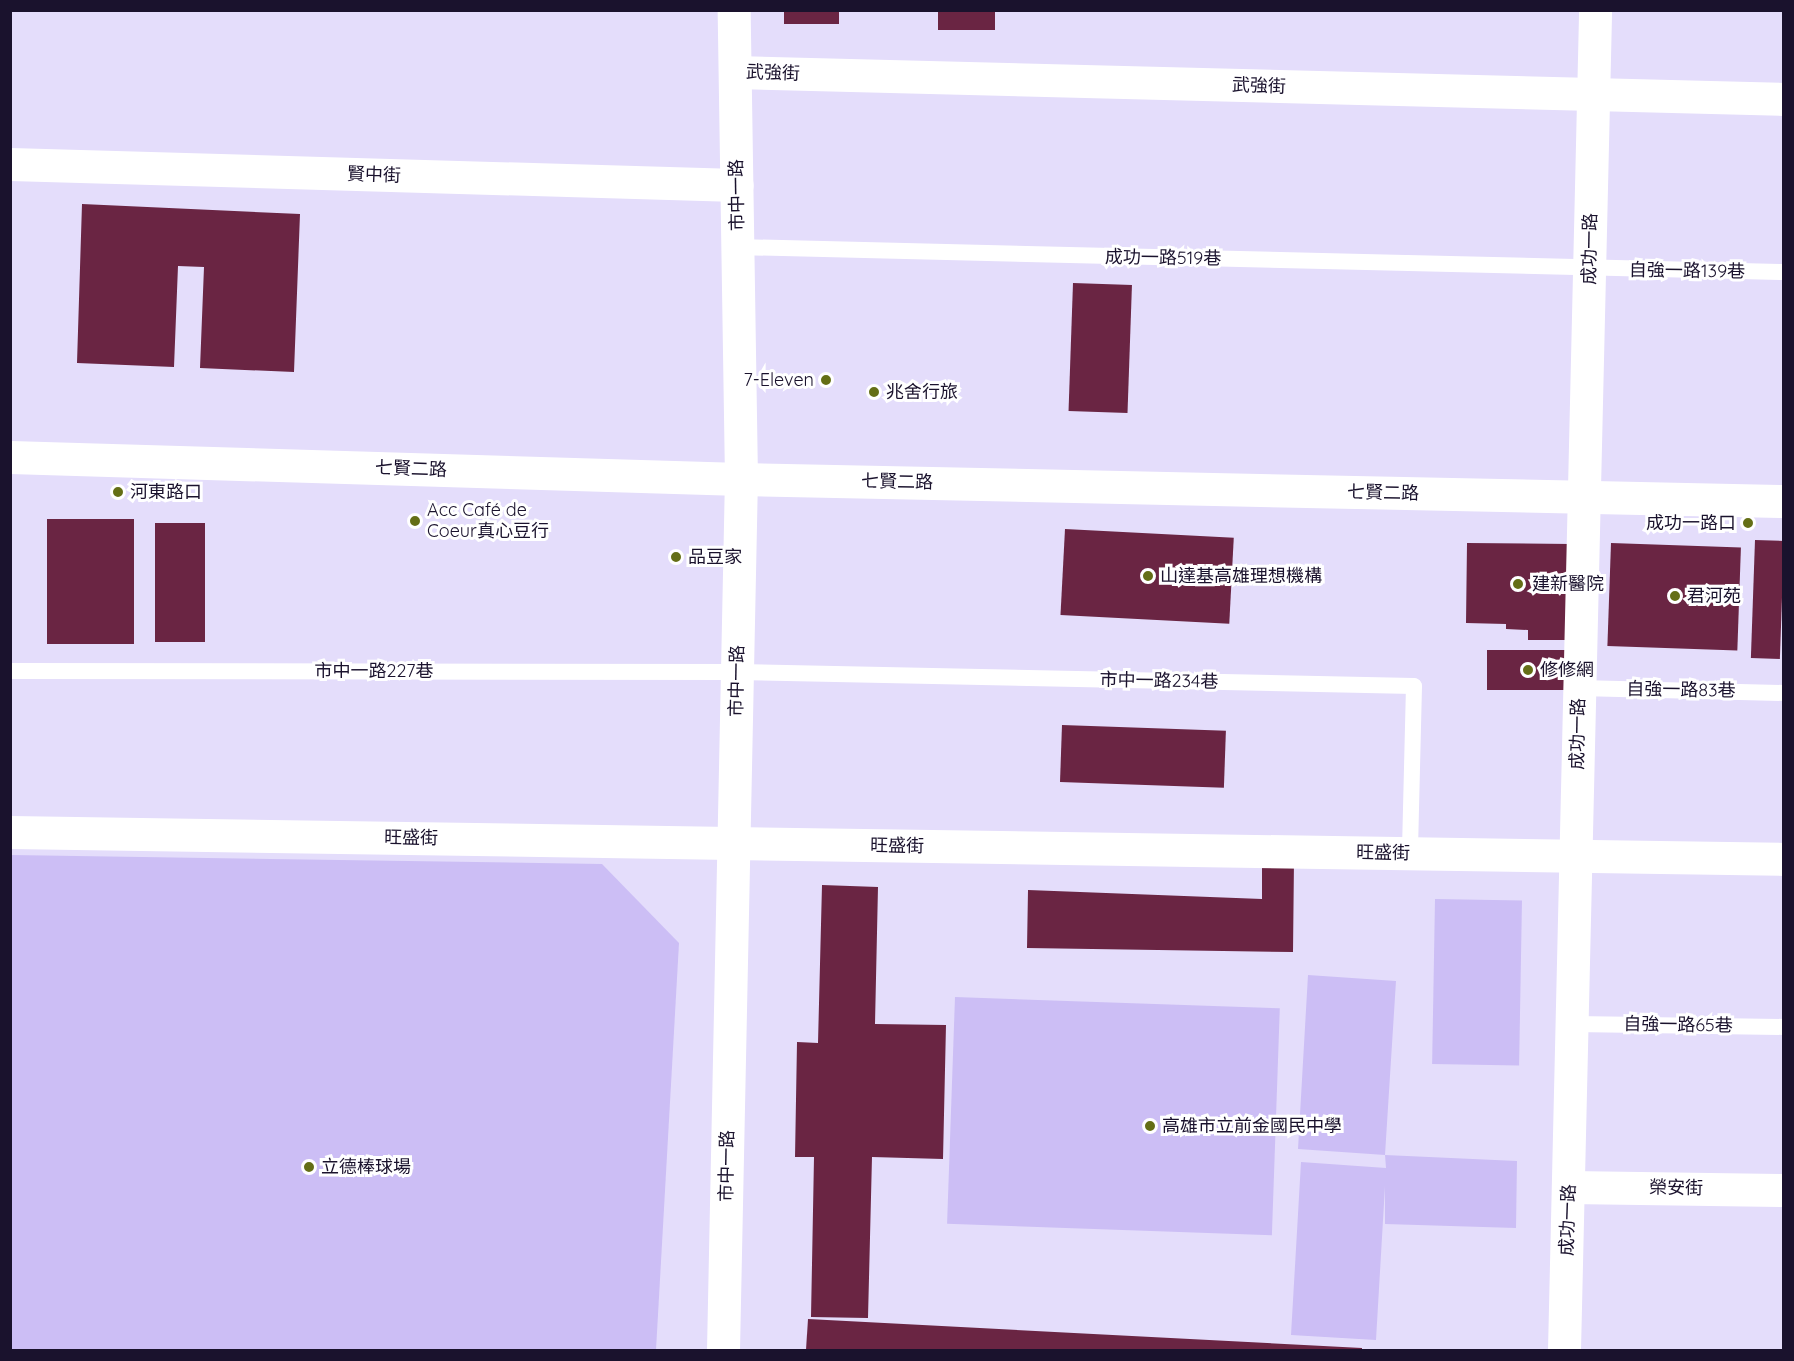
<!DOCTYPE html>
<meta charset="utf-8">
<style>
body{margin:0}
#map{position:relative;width:1794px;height:1361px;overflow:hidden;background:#e4ddfb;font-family:Quicksand,"Noto Sans TC",sans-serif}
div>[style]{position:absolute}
.green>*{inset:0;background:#ccbef5;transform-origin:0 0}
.building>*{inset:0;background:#6a2543;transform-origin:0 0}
.lane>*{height:16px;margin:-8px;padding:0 8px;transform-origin:8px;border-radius:8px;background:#fff}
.street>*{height:33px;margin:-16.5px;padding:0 16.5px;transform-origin:16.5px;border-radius:16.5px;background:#fff}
.secondary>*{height:33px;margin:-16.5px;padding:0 16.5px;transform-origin:16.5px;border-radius:16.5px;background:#fff}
.dots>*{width:16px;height:16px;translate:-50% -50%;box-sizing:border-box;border:3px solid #fff;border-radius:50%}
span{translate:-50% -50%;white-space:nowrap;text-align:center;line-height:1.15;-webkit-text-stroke:6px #fff;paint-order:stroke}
.street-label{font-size:18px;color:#1a122d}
.poi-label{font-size:18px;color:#1a122d}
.right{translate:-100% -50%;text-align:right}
.left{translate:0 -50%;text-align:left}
.frame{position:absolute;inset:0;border:12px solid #1a122d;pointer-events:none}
</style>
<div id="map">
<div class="green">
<i style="clip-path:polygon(11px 855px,602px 864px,679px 943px,656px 1350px,11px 1350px)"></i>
<i style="left:1435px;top:899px;width:87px;height:165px;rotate:1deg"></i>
<i style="clip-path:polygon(1308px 975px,1396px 981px,1385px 1155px,1517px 1161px,1516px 1228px,1385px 1224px,1385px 1186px,1376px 1340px,1291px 1335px,1301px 1162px,1386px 1168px,1385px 1155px,1298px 1149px)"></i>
<i style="left:955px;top:997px;width:325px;height:227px;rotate:2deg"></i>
</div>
<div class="building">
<i style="left:784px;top:10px;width:55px;height:14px"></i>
<i style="left:938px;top:10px;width:57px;height:20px"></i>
<i style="clip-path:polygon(82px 204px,300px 214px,294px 372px,200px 368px,204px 267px,178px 266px,174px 367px,77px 363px)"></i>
<i style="left:1073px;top:283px;width:59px;height:128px;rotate:2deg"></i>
<i style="left:47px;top:519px;width:87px;height:125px"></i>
<i style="left:155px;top:523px;width:50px;height:119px"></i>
<i style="left:1065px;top:529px;width:169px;height:86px;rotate:3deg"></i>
<i style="left:1755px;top:540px;width:29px;height:118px;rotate:2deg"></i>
<i style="clip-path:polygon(1467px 543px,1571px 544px,1570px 640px,1528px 640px,1528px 630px,1506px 629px,1506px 624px,1466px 623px)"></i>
<i style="left:1611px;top:543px;width:130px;height:103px;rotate:2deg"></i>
<i style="left:1487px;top:650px;width:82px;height:40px"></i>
<i style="left:1062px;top:725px;width:164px;height:57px;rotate:2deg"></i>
<i style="clip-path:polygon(1262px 859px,1294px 860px,1293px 952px,1027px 948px,1028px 890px,1262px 899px)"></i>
<i style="clip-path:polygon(822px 885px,878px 887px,875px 1024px,946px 1025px,943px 1159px,872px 1157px,868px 1318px,811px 1317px,814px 1157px,795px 1157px,797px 1042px,818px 1043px)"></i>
<i style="clip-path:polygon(808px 1319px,1362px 1348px,1362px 1350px,806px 1350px)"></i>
</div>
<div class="lane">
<i style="left:737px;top:247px;width:1047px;rotate:1.37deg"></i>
<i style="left:10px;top:671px;width:727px;rotate:0.08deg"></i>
<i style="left:737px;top:672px;width:677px;rotate:1.18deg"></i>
<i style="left:1414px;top:686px;width:168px;rotate:91.4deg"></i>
<i style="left:1579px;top:688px;width:205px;rotate:1.4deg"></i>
<i style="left:1573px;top:1024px;width:211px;rotate:0.8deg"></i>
</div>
<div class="street">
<i style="left:735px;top:72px;width:1049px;rotate:1.47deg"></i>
<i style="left:10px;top:164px;width:727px;rotate:1.65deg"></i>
<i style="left:10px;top:832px;width:1774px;rotate:0.87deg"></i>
<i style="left:1569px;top:1187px;width:215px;rotate:0.8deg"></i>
<i style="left:723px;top:1350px;width:871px;rotate:-88.82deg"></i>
<i style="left:741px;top:479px;width:469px;rotate:-90.9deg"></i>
<i style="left:1564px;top:1350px;width:1340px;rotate:-88.67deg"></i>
</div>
<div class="secondary">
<i style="left:10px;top:457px;width:731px;rotate:1.72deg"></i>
<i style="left:741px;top:479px;width:1043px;rotate:1.21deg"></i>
</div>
<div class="dots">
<i style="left:826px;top:380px;background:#646e16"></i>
<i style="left:874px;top:392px;background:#646e16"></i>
<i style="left:118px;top:492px;background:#646e16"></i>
<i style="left:415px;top:521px;background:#646e16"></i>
<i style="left:1748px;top:523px;background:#646e16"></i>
<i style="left:676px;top:557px;background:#646e16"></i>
<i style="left:1148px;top:576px;background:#646e16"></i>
<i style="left:1518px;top:584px;background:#646e16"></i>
<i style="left:1675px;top:596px;background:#646e16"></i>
<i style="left:1528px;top:670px;background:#646e16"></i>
<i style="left:1150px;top:1126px;background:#646e16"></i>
<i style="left:309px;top:1167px;background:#646e16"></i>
</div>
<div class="street-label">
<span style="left:773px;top:73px;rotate:2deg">武強街</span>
<span style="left:1259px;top:86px;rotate:2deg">武強街</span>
<span style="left:374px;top:175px;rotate:2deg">賢中街</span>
<span style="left:737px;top:195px;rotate:-91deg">市中一路</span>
<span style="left:1590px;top:249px;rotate:-89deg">成功一路</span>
<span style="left:1163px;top:258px;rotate:1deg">成功一路519巷</span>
<span style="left:1687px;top:271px;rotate:1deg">自強一路139巷</span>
<span style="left:411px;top:469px;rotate:2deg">七賢二路</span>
<span style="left:897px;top:482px;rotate:1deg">七賢二路</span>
<span style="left:1383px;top:493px;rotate:1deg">七賢二路</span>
<span style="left:374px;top:671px">市中一路227巷</span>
<span style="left:737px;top:681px;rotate:-89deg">市中一路</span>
<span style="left:1159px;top:681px;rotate:1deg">市中一路234巷</span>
<span style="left:1681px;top:690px;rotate:1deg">自強一路83巷</span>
<span style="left:1578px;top:734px;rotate:-89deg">成功一路</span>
<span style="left:411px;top:838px;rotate:1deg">旺盛街</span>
<span style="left:897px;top:846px;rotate:1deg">旺盛街</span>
<span style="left:1383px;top:853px;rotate:1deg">旺盛街</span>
<span style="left:1678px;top:1025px;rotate:1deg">自強一路65巷</span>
<span style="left:727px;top:1166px;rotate:-89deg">市中一路</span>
<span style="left:1676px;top:1188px;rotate:1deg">榮安街</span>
<span style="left:1568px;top:1220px;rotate:-88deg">成功一路</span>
</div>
<div class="poi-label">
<span class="right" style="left:814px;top:380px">7-Eleven</span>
<span class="left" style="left:886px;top:392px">兆舍行旅</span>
<span class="left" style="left:130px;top:492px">河東路口</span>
<span class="left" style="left:427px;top:521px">Acc Café de<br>Coeur真心豆行</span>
<span class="right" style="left:1736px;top:523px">成功一路口</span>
<span class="left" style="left:688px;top:557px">品豆家</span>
<span class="left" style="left:1160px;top:576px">山達基高雄理想機構</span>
<span class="left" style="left:1532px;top:584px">建新醫院</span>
<span class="left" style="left:1687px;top:596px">君河苑</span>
<span class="left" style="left:1540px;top:670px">修修網</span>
<span class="left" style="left:1162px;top:1126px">高雄市立前金國民中學</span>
<span class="left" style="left:321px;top:1167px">立德棒球場</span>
</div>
<div class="frame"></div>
</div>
